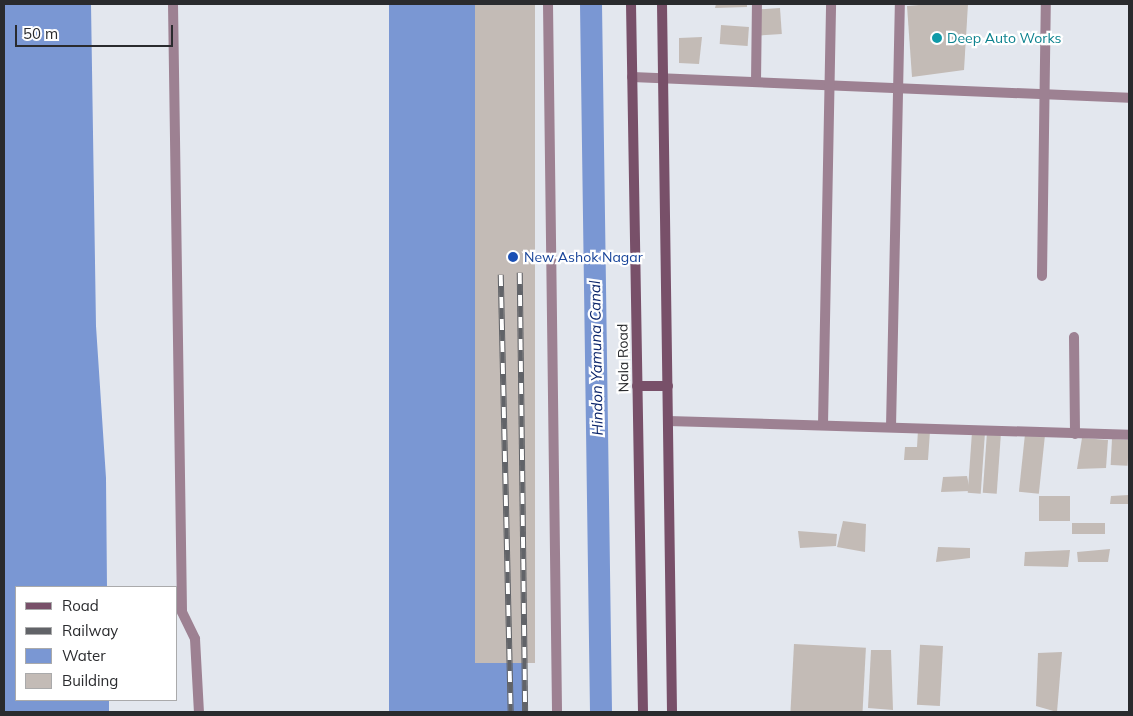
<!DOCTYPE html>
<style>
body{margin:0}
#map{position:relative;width:1133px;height:716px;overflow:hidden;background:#e3e7ee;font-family:Mulish,sans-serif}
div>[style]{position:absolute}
.water>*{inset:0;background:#7a97d3;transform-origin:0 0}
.canal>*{height:22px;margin:-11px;padding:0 11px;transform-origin:11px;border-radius:11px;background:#7a97d3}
.building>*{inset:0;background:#c3bbb6;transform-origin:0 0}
.lane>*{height:10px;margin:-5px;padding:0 5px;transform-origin:5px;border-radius:5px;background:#9d8192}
.street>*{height:10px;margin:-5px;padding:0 5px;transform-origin:5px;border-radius:5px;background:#9d8192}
.secondary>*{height:10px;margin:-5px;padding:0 5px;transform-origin:5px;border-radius:5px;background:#785069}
.rail>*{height:5.5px;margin-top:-2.75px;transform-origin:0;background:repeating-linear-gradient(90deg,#fff 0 11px,#616368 0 22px);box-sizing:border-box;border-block:1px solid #616368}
.dots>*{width:14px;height:14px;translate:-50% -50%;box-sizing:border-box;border:2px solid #fff;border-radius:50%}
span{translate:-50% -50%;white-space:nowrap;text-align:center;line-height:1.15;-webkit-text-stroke:4.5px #fff;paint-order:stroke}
.culture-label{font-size:14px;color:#0d838f}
.left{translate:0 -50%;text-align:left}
.transit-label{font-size:14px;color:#164399}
.street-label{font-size:14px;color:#2a2b2e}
.water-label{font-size:15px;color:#0b256a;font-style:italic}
.frame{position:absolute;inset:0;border:5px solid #2a2b2e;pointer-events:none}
.legend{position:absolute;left:15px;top:586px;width:162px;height:115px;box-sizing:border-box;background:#fff;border:1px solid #aaaaab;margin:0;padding:6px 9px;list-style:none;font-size:15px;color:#2a2b2e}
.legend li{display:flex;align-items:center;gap:10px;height:25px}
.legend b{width:25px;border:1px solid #aaaaab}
.scale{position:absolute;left:15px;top:25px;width:158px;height:22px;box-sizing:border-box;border:2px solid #2a2b2e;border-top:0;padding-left:6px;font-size:15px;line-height:18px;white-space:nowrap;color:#2a2b2e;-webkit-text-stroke:4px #fff;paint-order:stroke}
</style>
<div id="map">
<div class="water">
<i style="clip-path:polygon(4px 4px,91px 4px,96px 326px,106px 478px,107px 587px,16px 587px,16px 700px,109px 700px,109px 712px,4px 712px)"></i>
<i style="left:389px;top:4px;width:135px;height:708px"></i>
</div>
<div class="canal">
<i style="left:591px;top:4px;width:708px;rotate:89.19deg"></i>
</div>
<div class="building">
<i style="left:475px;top:4px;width:60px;height:659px"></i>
<i style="clip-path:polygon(716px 4px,747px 4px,747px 7px,715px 8px)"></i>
<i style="clip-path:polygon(931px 4px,968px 4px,964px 70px,912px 77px,907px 6px)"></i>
<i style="left:780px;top:8px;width:26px;height:22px;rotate:86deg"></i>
<i style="left:721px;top:25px;width:28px;height:19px;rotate:4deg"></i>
<i style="clip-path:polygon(702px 37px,699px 64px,679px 63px,679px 38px)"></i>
<i style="clip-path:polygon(918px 430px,930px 431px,928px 460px,904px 460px,905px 447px,917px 447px)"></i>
<i style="left:972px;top:432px;width:13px;height:61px;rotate:4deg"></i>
<i style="left:987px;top:432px;width:14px;height:61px;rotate:4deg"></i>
<i style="left:1025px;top:434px;width:20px;height:58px;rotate:6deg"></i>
<i style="clip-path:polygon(1082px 438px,1108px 440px,1106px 468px,1077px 469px)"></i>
<i style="left:1112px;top:439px;width:17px;height:26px;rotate:3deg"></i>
<i style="clip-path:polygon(967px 476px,970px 491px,941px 492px,943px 477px)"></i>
<i style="clip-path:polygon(1129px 495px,1129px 504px,1110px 504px,1111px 496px)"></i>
<i style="left:1070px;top:496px;width:25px;height:31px;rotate:90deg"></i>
<i style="clip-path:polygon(843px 521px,866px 524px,865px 552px,837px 547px)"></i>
<i style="left:1072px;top:523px;width:33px;height:11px"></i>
<i style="clip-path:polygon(798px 531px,837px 534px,836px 546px,800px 548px)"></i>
<i style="clip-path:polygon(938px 547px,970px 548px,970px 558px,936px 562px)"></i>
<i style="clip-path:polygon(1110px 549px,1108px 562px,1078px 562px,1077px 552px)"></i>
<i style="clip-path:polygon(1070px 550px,1068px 567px,1024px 566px,1025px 552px)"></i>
<i style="left:794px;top:644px;width:72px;height:68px;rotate:3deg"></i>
<i style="left:943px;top:646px;width:60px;height:23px;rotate:93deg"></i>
<i style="clip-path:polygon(871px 650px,891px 650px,893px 710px,868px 708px)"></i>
<i style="clip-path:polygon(1062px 652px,1057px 712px,1036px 706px,1038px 653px)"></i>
</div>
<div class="lane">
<i style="left:173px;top:4px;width:608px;rotate:89.15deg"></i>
<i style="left:182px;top:612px;width:30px;rotate:64deg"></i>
<i style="left:195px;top:639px;width:73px;rotate:86.9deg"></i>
</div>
<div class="street">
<i style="left:548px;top:4px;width:708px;rotate:89.27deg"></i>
<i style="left:632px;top:77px;width:497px;rotate:2.4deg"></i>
<i style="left:756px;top:82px;width:78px;rotate:-89.3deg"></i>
<i style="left:1042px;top:276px;width:272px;rotate:-89.2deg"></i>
<i style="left:1074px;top:337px;width:97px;rotate:89.4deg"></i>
<i style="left:668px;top:421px;width:461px;rotate:1.7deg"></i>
<i style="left:823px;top:425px;width:421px;rotate:-88.9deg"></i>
<i style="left:891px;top:427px;width:423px;rotate:-88.8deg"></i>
</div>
<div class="secondary">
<i style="left:631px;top:4px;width:708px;rotate:89.03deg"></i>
<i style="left:662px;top:4px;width:708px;rotate:89.19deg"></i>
<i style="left:637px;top:386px;width:31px"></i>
</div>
<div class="rail">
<i style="left:520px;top:273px;width:439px;rotate:89.3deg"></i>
<i style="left:501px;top:275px;width:437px;rotate:88.7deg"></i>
</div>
<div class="dots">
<i style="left:937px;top:38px;background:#0f9aa8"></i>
<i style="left:513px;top:257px;background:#1a4fb4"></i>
</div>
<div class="culture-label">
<span class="left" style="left:947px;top:38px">Deep Auto Works</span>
</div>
<div class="transit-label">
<span class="left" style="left:524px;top:257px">New Ashok Nagar</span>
</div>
<div class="street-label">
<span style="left:623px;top:358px;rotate:-91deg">Nala Road</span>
</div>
<div class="water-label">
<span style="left:596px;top:358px;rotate:-91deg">Hindon Yamuna Canal</span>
</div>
<div class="frame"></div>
<ul class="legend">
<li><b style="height:6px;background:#785069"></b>Road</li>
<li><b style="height:6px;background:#616368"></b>Railway</li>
<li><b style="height:14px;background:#7a97d3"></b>Water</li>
<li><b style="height:14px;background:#c3bbb6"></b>Building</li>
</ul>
<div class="scale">50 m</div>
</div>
